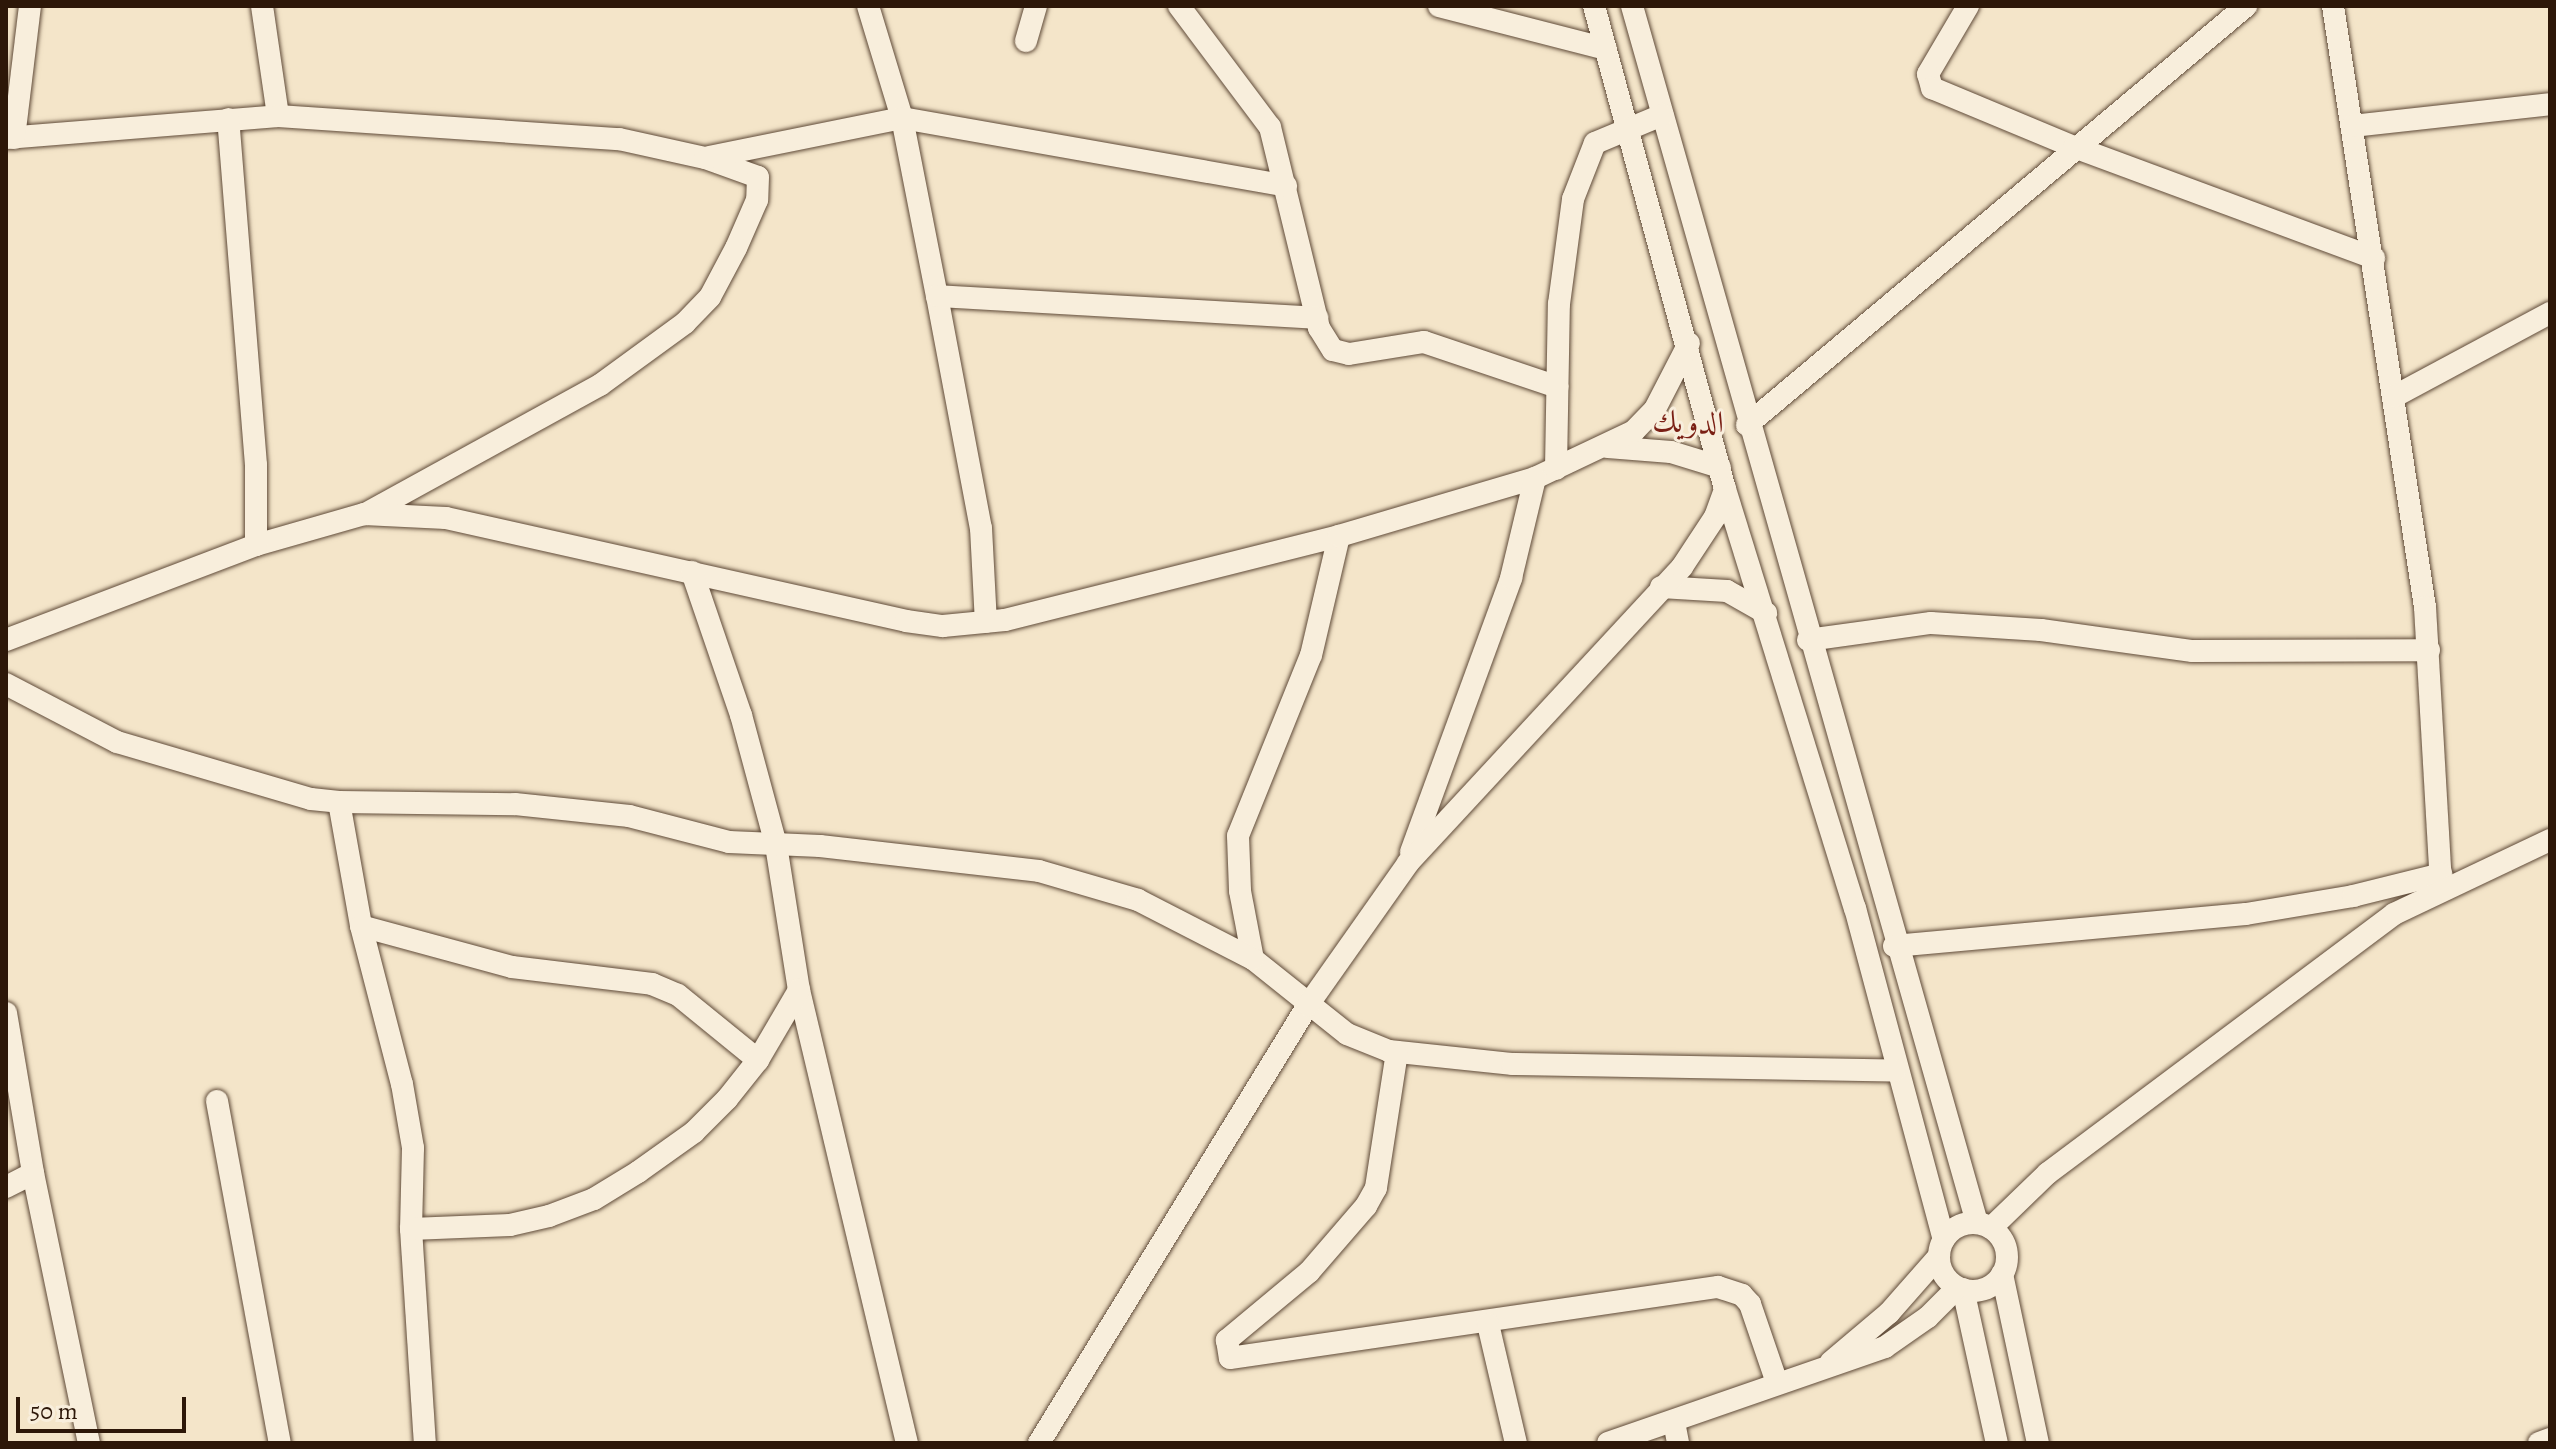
<!DOCTYPE html>
<meta charset="utf-8">
<style>
body{margin:0}
#map{position:relative;width:2556px;height:1449px;overflow:hidden;background:#f4e5c9;font-family:Alegreya,Amiri,serif}
div>[style]{position:absolute}
.roads{filter:drop-shadow(0 0 2px #5f4a38) drop-shadow(0 0 2px #5f4a38)}
.minor>*{height:22px;margin:-11px;padding:0 11px;transform-origin:11px;border-radius:11px;background:#f8eedc}
.minor>.ring{margin:-11px;padding:0;box-sizing:content-box;background:none;border:22px solid #f8eedc;border-radius:50%}
span{translate:-50% -50%;white-space:nowrap;text-align:center;line-height:1.15;-webkit-text-stroke:6px #f8eedc;paint-order:stroke}
.neighbourhood-label{font-size:30px;color:#7a1f14}
.frame{position:absolute;inset:0;border:8px solid #2d1708;pointer-events:none}
.scale{position:absolute;left:16px;top:1397px;width:170px;height:36px;box-sizing:border-box;border:4px solid #2d1708;border-top:0;padding-left:10px;font-size:24px;line-height:28px;white-space:nowrap;color:#2d1708;-webkit-text-stroke:6px #f8eedc;paint-order:stroke}
</style>
<div id="map">
<div class="roads">
<div class="minor">
<i style="left:262px;top:6px;width:111px;rotate:81.7deg"></i>
<i style="left:868px;top:6px;width:117px;rotate:73.1deg"></i>
<i style="left:902px;top:118px;width:181px;rotate:78.9deg"></i>
<i style="left:937px;top:296px;width:236px;rotate:79.3deg"></i>
<i style="left:981px;top:528px;width:94px;rotate:87deg"></i>
<i style="left:1179px;top:6px;width:151px;rotate:53.1deg"></i>
<i style="left:1270px;top:127px;width:207px;rotate:76.3deg"></i>
<i style="left:1319px;top:328px;width:26px;rotate:58deg"></i>
<i style="left:1333px;top:350px;width:16px;rotate:14deg"></i>
<i style="left:1349px;top:354px;width:76px;rotate:-9.1deg"></i>
<i style="left:1424px;top:342px;width:141px;rotate:18.6deg"></i>
<i style="left:1439px;top:6px;width:172px;rotate:14.4deg"></i>
<i style="left:1594px;top:6px;width:500px;rotate:74.83deg"></i>
<i style="left:1725px;top:489px;width:439px;rotate:72.8deg"></i>
<i style="left:1855px;top:908px;width:343px;rotate:75deg"></i>
<i style="left:1632px;top:6px;width:1265px;rotate:74.17deg"></i>
<i style="left:1968px;top:6px;width:79px;rotate:120.5deg"></i>
<i style="left:1928px;top:74px;width:15px;rotate:74deg"></i>
<i style="left:1932px;top:88px;width:154px;rotate:22.6deg"></i>
<i style="left:2074px;top:147px;width:320px;rotate:20.3deg"></i>
<i style="left:2333px;top:6px;width:608px;rotate:81.3deg"></i>
<i style="left:2425px;top:607px;width:280px;rotate:86.7deg"></i>
<i style="left:1026px;top:41px;width:36px;rotate:-74deg"></i>
<i style="left:2352px;top:126px;width:199px;rotate:-6.3deg"></i>
<i style="left:6px;top:138px;width:273px;rotate:-4.6deg"></i>
<i style="left:278px;top:116px;width:342px;rotate:3.9deg"></i>
<i style="left:619px;top:139px;width:88px;rotate:12.5deg"></i>
<i style="left:705px;top:158px;width:56px;rotate:19.7deg"></i>
<i style="left:758px;top:177px;width:23px;rotate:92deg"></i>
<i style="left:757px;top:200px;width:52px;rotate:113.6deg"></i>
<i style="left:736px;top:248px;width:55px;rotate:118deg"></i>
<i style="left:710px;top:297px;width:36px;rotate:134deg"></i>
<i style="left:685px;top:323px;width:105px;rotate:143.9deg"></i>
<i style="left:600px;top:385px;width:268px;rotate:151.2deg"></i>
<i style="left:14px;top:138px;width:133px;rotate:-83.1deg"></i>
<i style="left:709px;top:157px;width:197px;rotate:-11.4deg"></i>
<i style="left:902px;top:118px;width:390px;rotate:10deg"></i>
<i style="left:937px;top:296px;width:381px;rotate:3.3deg"></i>
<i style="left:2395px;top:396px;width:176px;rotate:-28.2deg"></i>
<i style="left:1747px;top:425px;width:652px;rotate:-40.02deg"></i>
<i style="left:1608px;top:447px;width:63px;rotate:4.5deg"></i>
<i style="left:1671px;top:452px;width:51px;rotate:17deg"></i>
<i style="left:1556px;top:469px;width:165px;rotate:-89deg"></i>
<i style="left:1559px;top:304px;width:106px;rotate:-82.4deg"></i>
<i style="left:1573px;top:199px;width:60px;rotate:-68.6deg"></i>
<i style="left:1595px;top:143px;width:73px;rotate:-22.7deg"></i>
<i style="left:1339px;top:536px;width:122px;rotate:103.2deg"></i>
<i style="left:1311px;top:655px;width:195px;rotate:112deg"></i>
<i style="left:1238px;top:836px;width:55px;rotate:87.9deg"></i>
<i style="left:1240px;top:891px;width:69px;rotate:79.2deg"></i>
<i style="left:1253px;top:959px;width:120px;rotate:38.6deg"></i>
<i style="left:1347px;top:1034px;width:45px;rotate:22deg"></i>
<i style="left:1389px;top:1051px;width:125px;rotate:6deg"></i>
<i style="left:1513px;top:1064px;width:382px;rotate:1deg"></i>
<i style="left:256px;top:545px;width:112px;rotate:-16deg"></i>
<i style="left:364px;top:514px;width:82px;rotate:2.8deg"></i>
<i style="left:446px;top:518px;width:471px;rotate:12.6deg"></i>
<i style="left:906px;top:621px;width:37px;rotate:8deg"></i>
<i style="left:943px;top:626px;width:62px;rotate:-5.5deg"></i>
<i style="left:1005px;top:620px;width:344px;rotate:-14.1deg"></i>
<i style="left:1339px;top:536px;width:204px;rotate:-16.5deg"></i>
<i style="left:1535px;top:478px;width:110px;rotate:-25.4deg"></i>
<i style="left:1634px;top:431px;width:30px;rotate:-46deg"></i>
<i style="left:1655px;top:409px;width:74px;rotate:-62.7deg"></i>
<i style="left:692px;top:572px;width:151px;rotate:71.1deg"></i>
<i style="left:741px;top:715px;width:135px;rotate:74.9deg"></i>
<i style="left:776px;top:845px;width:147px;rotate:81deg"></i>
<i style="left:799px;top:990px;width:466px;rotate:76.6deg"></i>
<i style="left:1661px;top:587px;width:66px;rotate:3.5deg"></i>
<i style="left:1727px;top:591px;width:45px;rotate:29.4deg"></i>
<i style="left:6px;top:640px;width:267px;rotate:-20.8deg"></i>
<i style="left:256px;top:545px;width:80px;rotate:-90deg"></i>
<i style="left:256px;top:465px;width:347px;rotate:-94.6deg"></i>
<i style="left:1808px;top:640px;width:124px;rotate:-7.9deg"></i>
<i style="left:1931px;top:623px;width:110px;rotate:3.6deg"></i>
<i style="left:2041px;top:630px;width:153px;rotate:7.9deg"></i>
<i style="left:2193px;top:651px;width:236px;rotate:-0.2deg"></i>
<i style="left:6px;top:684px;width:125px;rotate:27.6deg"></i>
<i style="left:117px;top:742px;width:202px;rotate:16.4deg"></i>
<i style="left:311px;top:799px;width:28px;rotate:6deg"></i>
<i style="left:339px;top:802px;width:126px;rotate:79.9deg"></i>
<i style="left:361px;top:926px;width:163px;rotate:75.5deg"></i>
<i style="left:402px;top:1084px;width:65px;rotate:80.2deg"></i>
<i style="left:413px;top:1148px;width:81px;rotate:91.4deg"></i>
<i style="left:411px;top:1229px;width:214px;rotate:86.3deg"></i>
<i style="left:339px;top:802px;width:176px;rotate:0.7deg"></i>
<i style="left:515px;top:804px;width:115px;rotate:6deg"></i>
<i style="left:629px;top:816px;width:103px;rotate:14.6deg"></i>
<i style="left:729px;top:842px;width:91px;rotate:2.5deg"></i>
<i style="left:820px;top:846px;width:220px;rotate:6.5deg"></i>
<i style="left:1039px;top:871px;width:103px;rotate:16.3deg"></i>
<i style="left:1138px;top:900px;width:129px;rotate:27.2deg"></i>
<i style="left:1411px;top:852px;width:292px;rotate:-69.9deg"></i>
<i style="left:1511px;top:578px;width:103px;rotate:-76.5deg"></i>
<i style="left:361px;top:926px;width:156px;rotate:15.2deg"></i>
<i style="left:512px;top:967px;width:141px;rotate:6.9deg"></i>
<i style="left:652px;top:984px;width:28px;rotate:23deg"></i>
<i style="left:678px;top:995px;width:103px;rotate:39.1deg"></i>
<i style="left:1894px;top:946px;width:353px;rotate:-5.2deg"></i>
<i style="left:2246px;top:914px;width:109px;rotate:-9.5deg"></i>
<i style="left:2353px;top:896px;width:91px;rotate:-14deg"></i>
<i style="left:6px;top:1013px;width:162px;rotate:80.4deg"></i>
<i style="left:33px;top:1173px;width:276px;rotate:78.3deg"></i>
<i style="left:1397px;top:1052px;width:138px;rotate:98.8deg"></i>
<i style="left:1376px;top:1188px;width:21px;rotate:119deg"></i>
<i style="left:1366px;top:1206px;width:87px;rotate:130.8deg"></i>
<i style="left:1309px;top:1272px;width:107px;rotate:140.3deg"></i>
<i style="left:1227px;top:1340px;width:18px;rotate:81deg"></i>
<i style="left:1230px;top:1358px;width:493px;rotate:-8.3deg"></i>
<i style="left:1718px;top:1287px;width:25px;rotate:18deg"></i>
<i style="left:1742px;top:1295px;width:12px;rotate:48deg"></i>
<i style="left:1750px;top:1304px;width:83px;rotate:71.1deg"></i>
<i style="left:217px;top:1101px;width:348px;rotate:79.6deg"></i>
<i style="left:6px;top:1187px;width:30px;rotate:-27deg"></i>
<i class="ring" style="left:1939px;top:1223px;width:46px;height:46px"></i>
<i style="left:1991px;top:1228px;width:79px;rotate:-44deg"></i>
<i style="left:2048px;top:1173px;width:432px;rotate:-36.8deg"></i>
<i style="left:2394px;top:914px;width:173px;rotate:-25.4deg"></i>
<i style="left:411px;top:1229px;width:99px;rotate:-2.3deg"></i>
<i style="left:510px;top:1225px;width:40px;rotate:-13deg"></i>
<i style="left:549px;top:1216px;width:48px;rotate:-20.7deg"></i>
<i style="left:594px;top:1199px;width:52px;rotate:-31.5deg"></i>
<i style="left:638px;top:1172px;width:69px;rotate:-35.5deg"></i>
<i style="left:694px;top:1132px;width:47px;rotate:-45deg"></i>
<i style="left:727px;top:1099px;width:50px;rotate:-51.5deg"></i>
<i style="left:758px;top:1060px;width:81px;rotate:-59.6deg"></i>
<i style="left:2002px;top:1274px;width:173px;rotate:78deg"></i>
<i style="left:1963px;top:1289px;width:158px;rotate:77.6deg"></i>
<i style="left:1488px;top:1324px;width:122px;rotate:76.8deg"></i>
<i style="left:1831px;top:1362px;width:76px;rotate:-40.2deg"></i>
<i style="left:1889px;top:1313px;width:76px;rotate:-48.7deg"></i>
<i style="left:1674px;top:1422px;width:21px;rotate:79deg"></i>
<i style="left:1039px;top:1443px;width:514px;rotate:-58.44deg"></i>
<i style="left:1308px;top:1005px;width:174px;rotate:-54.8deg"></i>
<i style="left:1408px;top:863px;width:403px;rotate:-47.2deg"></i>
<i style="left:1682px;top:567px;width:60px;rotate:-56.6deg"></i>
<i style="left:1715px;top:517px;width:30px;rotate:-70deg"></i>
<i style="left:1608px;top:1443px;width:293px;rotate:-19.1deg"></i>
<i style="left:1885px;top:1347px;width:52px;rotate:-34.9deg"></i>
<i style="left:1928px;top:1317px;width:41px;rotate:-45deg"></i>
<i style="left:2539px;top:1443px;width:12px;rotate:-20deg"></i>
</div>
</div>
<div class="neighbourhood-label">
<span style="left:1688px;top:422px">الدويك</span>
</div>
<div class="frame"></div>
<div class="scale">50 m</div>
</div>
